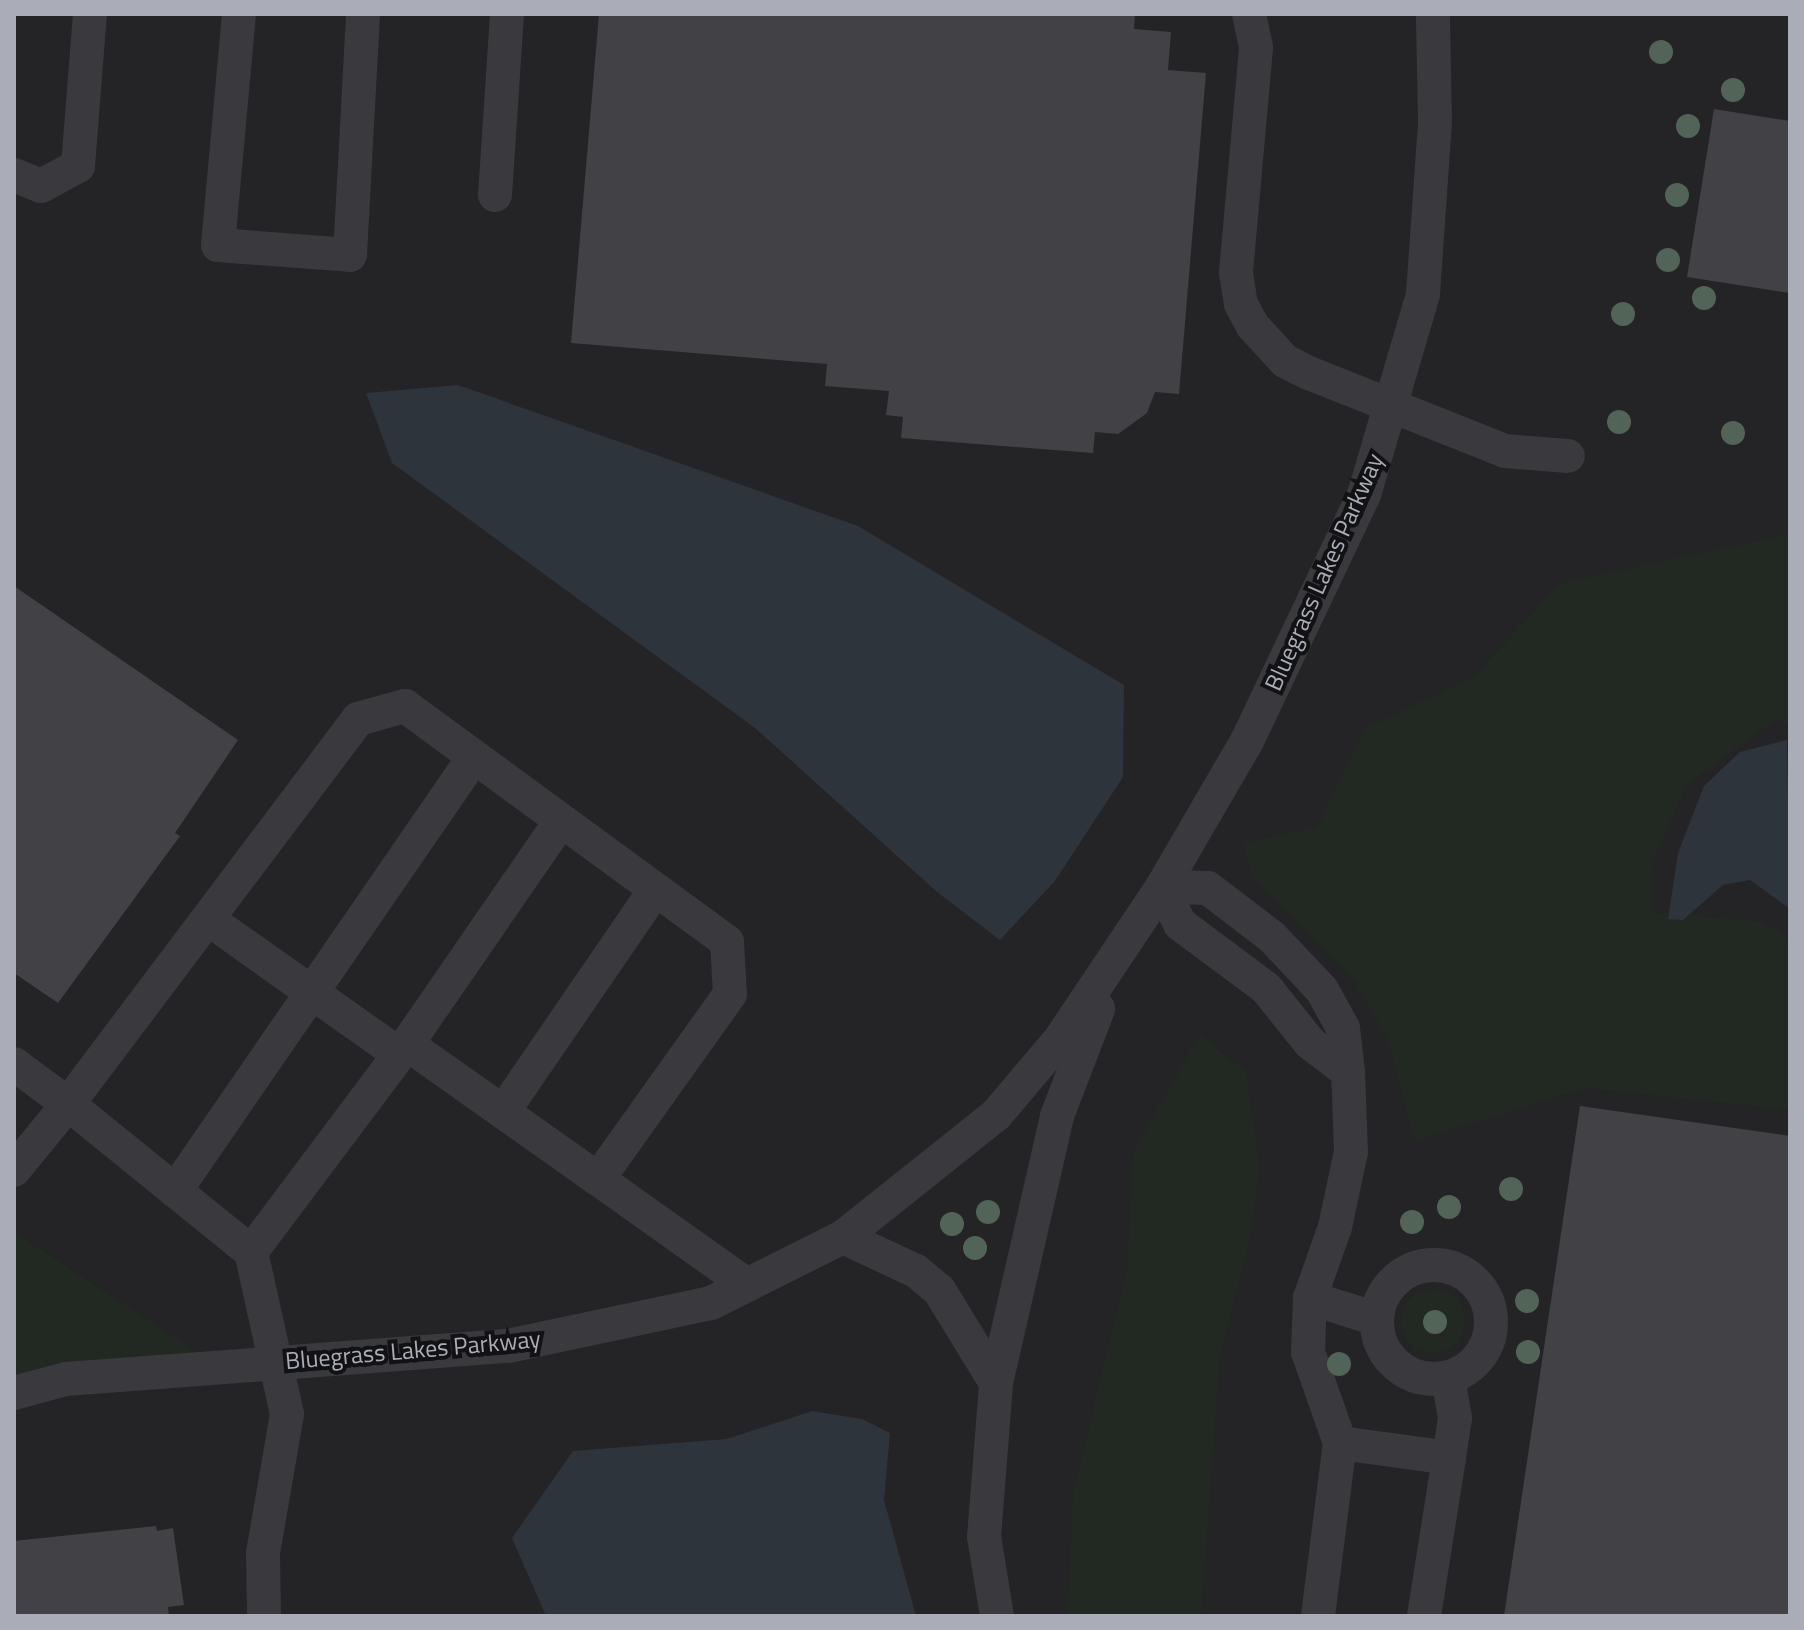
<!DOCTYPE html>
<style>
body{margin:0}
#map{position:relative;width:1804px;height:1630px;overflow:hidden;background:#171719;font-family:"Titillium Web",sans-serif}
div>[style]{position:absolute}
.built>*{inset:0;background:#242326}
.green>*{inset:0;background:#222923}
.round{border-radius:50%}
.water>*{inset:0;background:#2e343c}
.building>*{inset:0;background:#424246}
.minor>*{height:34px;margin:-17px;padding:0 17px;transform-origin:17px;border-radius:17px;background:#39393e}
.minor>.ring{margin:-17px;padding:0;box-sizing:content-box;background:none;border:34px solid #39393e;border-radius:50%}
.trees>*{width:24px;height:24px;margin:-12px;border-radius:50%;background:#526357}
span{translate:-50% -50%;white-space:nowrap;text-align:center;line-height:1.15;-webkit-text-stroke:8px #121214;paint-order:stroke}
.street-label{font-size:24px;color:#aaadb8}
.frame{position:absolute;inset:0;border:16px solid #aaadb8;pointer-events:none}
</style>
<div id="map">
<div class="built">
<i style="clip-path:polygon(14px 14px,1790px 14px,1790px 1616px,14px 1616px,14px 1375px,211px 1362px,14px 1233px)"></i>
</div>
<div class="green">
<i style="clip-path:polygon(1790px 534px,1790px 726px,1776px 719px,1687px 785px,1652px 863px,1653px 913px,1759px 921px,1790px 939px,1790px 1110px,1585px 1088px,1415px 1141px,1387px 1038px,1353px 979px,1252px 877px,1243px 843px,1317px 827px,1364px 729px,1473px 677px,1561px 583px)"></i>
<i style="clip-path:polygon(1200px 1035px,1246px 1072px,1260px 1169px,1249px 1244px,1220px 1356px,1201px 1616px,1067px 1616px,1073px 1493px,1127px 1269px,1133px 1153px)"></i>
<i style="clip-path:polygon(14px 1232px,212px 1362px,14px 1375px)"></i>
<i class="round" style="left:1401px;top:1289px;width:64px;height:64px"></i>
</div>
<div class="water">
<i style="clip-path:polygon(458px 385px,858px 526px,1124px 685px,1123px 777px,1055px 881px,1000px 940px,937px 892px,755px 728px,392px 463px,366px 393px)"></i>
<i style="clip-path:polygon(1787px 740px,1790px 909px,1750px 880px,1723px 885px,1683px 920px,1668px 919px,1678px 853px,1704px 786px,1740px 752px)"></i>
<i style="clip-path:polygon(812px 1411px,862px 1419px,890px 1433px,884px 1500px,916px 1616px,546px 1616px,512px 1538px,573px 1451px,727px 1439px)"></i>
</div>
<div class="building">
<i style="clip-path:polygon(599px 14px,1135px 14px,1134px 29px,1171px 32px,1168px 70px,1206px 73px,1179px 394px,1155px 392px,1147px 413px,1118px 434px,1095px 432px,1093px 453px,901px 438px,903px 417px,886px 415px,889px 391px,825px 386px,827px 364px,571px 343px)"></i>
<i style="clip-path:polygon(1714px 109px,1790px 121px,1790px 293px,1687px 277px)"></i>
<i style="clip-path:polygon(14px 586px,238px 740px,175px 833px,180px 836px,58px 1003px,14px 973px)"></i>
<i style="clip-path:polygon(1580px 1106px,1790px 1136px,1790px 1616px,1504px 1616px)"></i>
<i style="clip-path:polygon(156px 1526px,157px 1531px,173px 1528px,184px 1605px,168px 1607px,169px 1616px,14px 1616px,14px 1541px)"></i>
</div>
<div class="minor">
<i style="left:239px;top:14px;width:232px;rotate:95.2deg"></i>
<i style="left:218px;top:245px;width:132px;rotate:4.3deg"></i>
<i style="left:350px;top:255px;width:241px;rotate:-86.9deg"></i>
<i style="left:1249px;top:14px;width:35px;rotate:78deg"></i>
<i style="left:1256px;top:48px;width:226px;rotate:95.1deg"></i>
<i style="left:1236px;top:273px;width:31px;rotate:81deg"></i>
<i style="left:1241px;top:304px;width:24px;rotate:62deg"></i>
<i style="left:1252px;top:325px;width:49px;rotate:47.5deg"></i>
<i style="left:1285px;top:361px;width:27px;rotate:27deg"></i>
<i style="left:1309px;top:373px;width:211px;rotate:21.7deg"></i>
<i style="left:1505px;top:451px;width:63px;rotate:4.5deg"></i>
<i style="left:14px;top:175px;width:29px;rotate:22deg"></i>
<i style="left:41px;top:186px;width:42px;rotate:-28.4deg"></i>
<i style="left:78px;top:166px;width:152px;rotate:-85.5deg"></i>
<i style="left:495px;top:195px;width:181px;rotate:-86.2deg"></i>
<i style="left:208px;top:919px;width:234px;rotate:35.3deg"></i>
<i style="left:407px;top:1044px;width:271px;rotate:-55.4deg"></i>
<i style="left:14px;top:1064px;width:67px;rotate:36.5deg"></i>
<i style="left:68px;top:1104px;width:85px;rotate:129.3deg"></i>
<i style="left:503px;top:1112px;width:269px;rotate:-55.6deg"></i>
<i style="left:175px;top:1191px;width:527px;rotate:-55.44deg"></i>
<i style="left:843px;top:1237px;width:81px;rotate:25deg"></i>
<i style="left:916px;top:1271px;width:30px;rotate:40deg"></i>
<i style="left:939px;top:1290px;width:109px;rotate:58.5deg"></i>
<i style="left:251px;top:1252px;width:260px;rotate:-53.1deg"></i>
<i style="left:407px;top:1044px;width:234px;rotate:35.3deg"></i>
<i class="ring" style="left:1377px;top:1265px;width:80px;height:80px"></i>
<i style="left:1310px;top:1298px;width:70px;rotate:17.4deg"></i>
<i style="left:1448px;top:1377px;width:42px;rotate:80.3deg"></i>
<i style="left:1455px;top:1418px;width:40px;rotate:98.5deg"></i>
<i style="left:14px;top:1393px;width:54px;rotate:-15.1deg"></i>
<i style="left:66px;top:1379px;width:443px;rotate:-4.3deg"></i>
<i style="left:508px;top:1346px;width:208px;rotate:-12deg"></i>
<i style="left:711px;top:1303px;width:148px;rotate:-26.6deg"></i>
<i style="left:843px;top:1237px;width:196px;rotate:-38.6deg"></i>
<i style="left:996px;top:1115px;width:101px;rotate:-49.8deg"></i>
<i style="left:1061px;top:1038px;width:182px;rotate:-56.2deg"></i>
<i style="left:1162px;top:887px;width:169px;rotate:-59.8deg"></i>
<i style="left:1247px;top:741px;width:272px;rotate:-64.6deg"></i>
<i style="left:1364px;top:495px;width:209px;rotate:-73.6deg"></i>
<i style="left:1423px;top:294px;width:171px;rotate:-86deg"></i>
<i style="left:1435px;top:123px;width:109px;rotate:-91.1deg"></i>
<i style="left:1340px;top:1443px;width:110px;rotate:7.8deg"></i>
<i style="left:1449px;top:1458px;width:160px;rotate:99deg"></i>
<i style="left:264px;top:1616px;width:63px;rotate:-90.9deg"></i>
<i style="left:263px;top:1553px;width:141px;rotate:-80.2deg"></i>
<i style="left:287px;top:1414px;width:166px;rotate:-102.5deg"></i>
<i style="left:251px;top:1252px;width:235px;rotate:-141deg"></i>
<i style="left:68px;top:1104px;width:482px;rotate:-53deg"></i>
<i style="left:358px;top:719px;width:49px;rotate:-15.5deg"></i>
<i style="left:405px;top:706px;width:399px;rotate:36.2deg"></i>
<i style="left:727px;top:942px;width:52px;rotate:86.7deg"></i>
<i style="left:730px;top:994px;width:227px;rotate:125.5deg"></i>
<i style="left:598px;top:1179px;width:183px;rotate:35.4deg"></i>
<i style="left:997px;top:1616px;width:80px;rotate:-99.3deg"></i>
<i style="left:984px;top:1537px;width:154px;rotate:-85.5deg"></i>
<i style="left:996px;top:1383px;width:274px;rotate:-77.1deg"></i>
<i style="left:1057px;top:1116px;width:115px;rotate:-69deg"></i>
<i style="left:1318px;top:1616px;width:174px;rotate:-82.8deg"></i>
<i style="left:1340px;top:1443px;width:96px;rotate:-109.4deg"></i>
<i style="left:1308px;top:1352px;width:54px;rotate:-87.9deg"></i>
<i style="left:1310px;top:1298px;width:75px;rotate:-70.6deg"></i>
<i style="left:1335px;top:1227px;width:77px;rotate:-78deg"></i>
<i style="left:1351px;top:1152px;width:80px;rotate:-92.1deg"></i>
<i style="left:1348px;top:1072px;width:44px;rotate:-96.5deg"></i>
<i style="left:1343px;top:1028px;width:43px;rotate:-118.9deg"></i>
<i style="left:1322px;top:990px;width:73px;rotate:-133.3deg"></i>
<i style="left:1272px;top:937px;width:81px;rotate:-142.6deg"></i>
<i style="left:1208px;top:888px;width:46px;rotate:-178.8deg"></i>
<i style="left:1162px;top:887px;width:41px;rotate:64.1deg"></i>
<i style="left:1180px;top:924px;width:107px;rotate:36.7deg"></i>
<i style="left:1266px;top:988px;width:70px;rotate:51.3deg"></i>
<i style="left:1310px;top:1043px;width:48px;rotate:37.3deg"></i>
</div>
<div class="trees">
<i style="left:1661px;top:52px"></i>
<i style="left:1733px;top:90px"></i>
<i style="left:1688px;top:126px"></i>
<i style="left:1677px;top:195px"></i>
<i style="left:1668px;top:260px"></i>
<i style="left:1704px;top:298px"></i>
<i style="left:1623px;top:314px"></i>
<i style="left:1619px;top:422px"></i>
<i style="left:1733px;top:433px"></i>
<i style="left:1511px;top:1189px"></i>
<i style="left:1449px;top:1207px"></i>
<i style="left:988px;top:1212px"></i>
<i style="left:1412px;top:1222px"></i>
<i style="left:952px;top:1224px"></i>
<i style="left:975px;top:1248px"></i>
<i style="left:1527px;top:1301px"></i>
<i style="left:1435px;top:1322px"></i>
<i style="left:1528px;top:1352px"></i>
<i style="left:1339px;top:1364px"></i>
</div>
<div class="street-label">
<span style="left:1324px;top:572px;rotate:-66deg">Bluegrass Lakes Parkway</span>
<span style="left:413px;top:1350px;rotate:-5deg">Bluegrass Lakes Parkway</span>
</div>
<div class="frame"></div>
</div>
